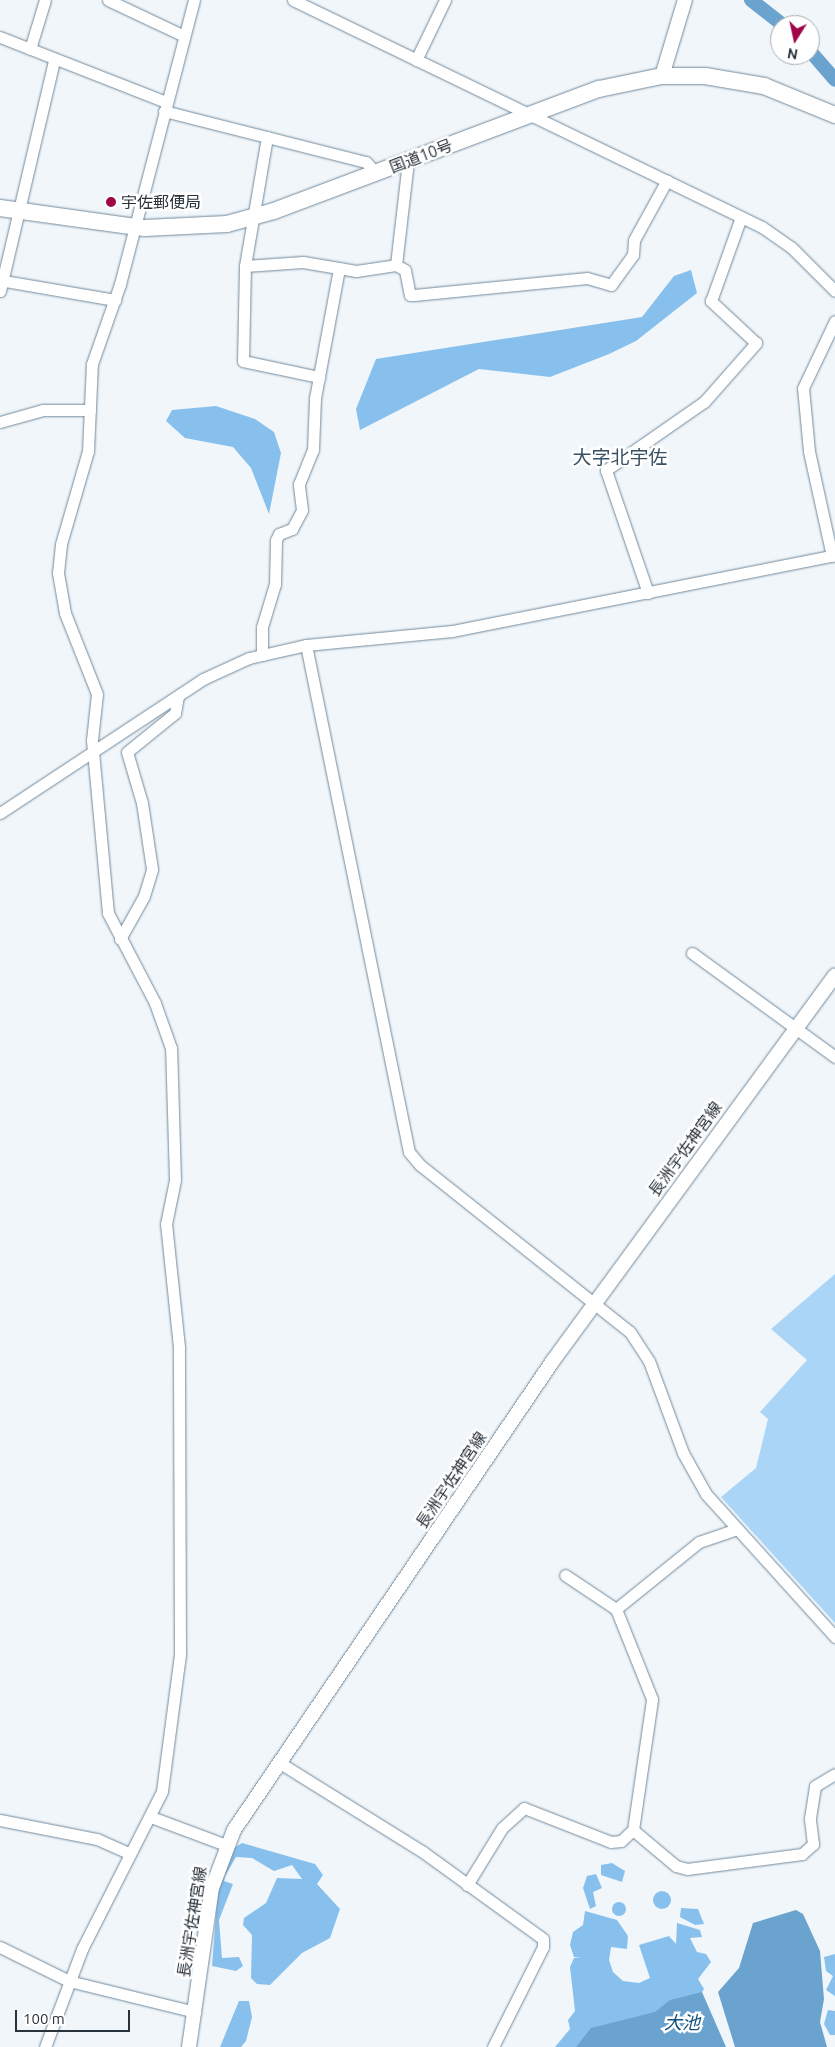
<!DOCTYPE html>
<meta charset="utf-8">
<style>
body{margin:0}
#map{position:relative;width:835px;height:2047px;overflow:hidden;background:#f1f6fa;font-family:Ubuntu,"Noto Sans JP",sans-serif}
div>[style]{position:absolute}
.green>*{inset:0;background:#abd5f7}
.forest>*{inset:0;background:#87c0ed}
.round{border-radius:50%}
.water>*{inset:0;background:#6ba3cf}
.river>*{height:14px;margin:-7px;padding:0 7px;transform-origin:7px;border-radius:7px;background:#6ba3cf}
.roads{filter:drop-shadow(0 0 1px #71899c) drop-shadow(0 0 1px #71899c)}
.minor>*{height:11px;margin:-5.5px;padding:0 5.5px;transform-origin:5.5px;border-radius:5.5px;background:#fff}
.major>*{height:14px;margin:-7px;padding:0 7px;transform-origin:7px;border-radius:7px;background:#fff}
.highway>*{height:16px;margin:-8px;padding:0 8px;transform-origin:8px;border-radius:8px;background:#fff}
.dots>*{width:14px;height:14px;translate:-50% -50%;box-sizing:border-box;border:2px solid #fff;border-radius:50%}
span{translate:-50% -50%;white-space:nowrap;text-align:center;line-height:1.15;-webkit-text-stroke:5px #fff;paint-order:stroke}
.street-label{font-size:16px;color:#29333b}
.poi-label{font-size:16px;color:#29333b}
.left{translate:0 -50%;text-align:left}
.water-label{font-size:18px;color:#0f517c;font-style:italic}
.quarter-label{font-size:19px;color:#395062}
.north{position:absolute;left:770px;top:15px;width:50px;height:50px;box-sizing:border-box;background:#fff;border:1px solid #a9adb1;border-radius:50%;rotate:190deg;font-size:14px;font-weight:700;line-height:20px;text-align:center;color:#29333b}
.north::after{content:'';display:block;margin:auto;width:18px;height:22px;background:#a00547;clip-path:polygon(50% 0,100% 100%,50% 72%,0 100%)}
.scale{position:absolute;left:15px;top:2010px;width:115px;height:22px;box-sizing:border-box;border:2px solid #29333b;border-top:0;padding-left:6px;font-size:15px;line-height:18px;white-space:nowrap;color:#29333b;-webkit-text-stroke:4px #fff;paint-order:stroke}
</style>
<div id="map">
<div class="green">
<i style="clip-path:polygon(835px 1274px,835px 1623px,721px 1497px,756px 1468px,768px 1419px,760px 1412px,807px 1360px,771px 1329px)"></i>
</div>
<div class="forest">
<i style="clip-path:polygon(691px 270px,697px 293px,636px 341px,609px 354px,550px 377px,479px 369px,360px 430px,356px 409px,376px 359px,642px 317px,674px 276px)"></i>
<i style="clip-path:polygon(216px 406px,255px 419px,274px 432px,281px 453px,269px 514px,251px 468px,233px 447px,185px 438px,166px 421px,172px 410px)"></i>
<i style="clip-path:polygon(242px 1843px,315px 1864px,323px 1875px,317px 1884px,340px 1909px,330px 1938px,302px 1953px,270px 1985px,257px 1984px,251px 1978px,252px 1935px,243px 1925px,244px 1918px,266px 1903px,277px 1878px,302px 1879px,292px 1865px,274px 1871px,252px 1858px,236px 1857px,225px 1876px,224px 1881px,233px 1884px,219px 1920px,222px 1958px,239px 1957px,243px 1966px,236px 1971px,212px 1966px,218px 1888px,234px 1848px)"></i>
<i style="clip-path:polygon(612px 1863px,625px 1871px,622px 1882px,601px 1875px,601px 1865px)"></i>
<i style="clip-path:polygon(596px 1874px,602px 1888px,593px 1892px,596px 1906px,590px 1909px,583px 1888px,587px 1876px)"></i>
<i class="round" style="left:653px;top:1891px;width:18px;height:18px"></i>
<i class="round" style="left:612px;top:1902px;width:14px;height:14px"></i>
<i style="clip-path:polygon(681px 1908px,698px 1909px,704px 1924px,695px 1925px,680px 1917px)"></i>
<i style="clip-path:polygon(585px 1911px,617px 1920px,628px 1936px,627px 1949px,611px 1947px,609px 1960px,613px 1972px,623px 1981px,639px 1983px,650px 1978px,639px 1945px,669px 1936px,676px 1944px,677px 1923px,700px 1930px,702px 1937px,690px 1938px,697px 1952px,706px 1954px,711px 1962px,698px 1979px,704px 1989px,700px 1996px,582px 2047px,555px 2047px,570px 2029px,568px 2020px,575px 2011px,570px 1967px,574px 1958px,581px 1957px,574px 1957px,570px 1945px,573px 1932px,583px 1925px)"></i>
<i style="clip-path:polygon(835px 1954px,835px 1996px,826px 1990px,833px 1976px,826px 1971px,824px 1957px)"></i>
<i style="clip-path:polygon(239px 2001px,249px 2001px,252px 2017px,246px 2041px,241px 2047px,220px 2047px)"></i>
<i style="clip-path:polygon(828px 2010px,835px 2011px,835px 2035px,830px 2035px,824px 2024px)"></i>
</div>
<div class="water">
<i style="clip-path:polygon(796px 1910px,803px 1914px,820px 1951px,824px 1999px,820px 2022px,827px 2047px,735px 2047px,718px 1992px,739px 1968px,753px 1923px)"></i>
<i style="clip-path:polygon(702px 1992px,726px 2047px,576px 2047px,591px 2028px,655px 2012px,670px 2000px)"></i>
</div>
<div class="river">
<i style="left:751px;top:0;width:41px;rotate:38deg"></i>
<i style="left:810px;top:51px;width:38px;rotate:49deg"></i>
</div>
<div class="roads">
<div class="minor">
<i style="left:108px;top:0;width:84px;rotate:25.3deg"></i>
<i style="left:293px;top:0;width:521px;rotate:25.83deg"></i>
<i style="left:762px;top:227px;width:35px;rotate:35deg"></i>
<i style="left:791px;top:247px;width:62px;rotate:45deg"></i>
<i style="left:0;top:37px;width:178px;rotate:21.4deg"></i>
<i style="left:30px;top:49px;width:51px;rotate:-73deg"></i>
<i style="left:416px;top:60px;width:67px;rotate:-64.2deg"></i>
<i style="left:164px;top:111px;width:208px;rotate:14.2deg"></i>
<i style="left:366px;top:162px;width:15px;rotate:48deg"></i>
<i style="left:267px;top:137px;width:131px;rotate:99.7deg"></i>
<i style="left:245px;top:266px;width:95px;rotate:91.2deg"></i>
<i style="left:243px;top:361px;width:78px;rotate:11.9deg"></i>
<i style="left:396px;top:265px;width:105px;rotate:-83.4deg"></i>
<i style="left:245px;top:266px;width:58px;rotate:-3.9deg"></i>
<i style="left:303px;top:262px;width:54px;rotate:9.6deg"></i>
<i style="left:356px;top:271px;width:40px;rotate:-8.5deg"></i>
<i style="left:396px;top:265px;width:10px;rotate:29deg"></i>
<i style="left:405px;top:270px;width:25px;rotate:79deg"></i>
<i style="left:410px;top:295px;width:4px"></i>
<i style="left:414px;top:295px;width:174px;rotate:-5.6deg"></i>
<i style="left:587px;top:278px;width:25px;rotate:16deg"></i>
<i style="left:611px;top:285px;width:37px;rotate:-54deg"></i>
<i style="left:633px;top:255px;width:15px;rotate:-86deg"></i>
<i style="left:634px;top:240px;width:68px;rotate:-61.2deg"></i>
<i style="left:5px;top:281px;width:112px;rotate:9.8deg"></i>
<i style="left:0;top:291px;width:237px;rotate:-76.8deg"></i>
<i style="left:0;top:422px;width:45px;rotate:-15.6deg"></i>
<i style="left:43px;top:410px;width:47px"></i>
<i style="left:832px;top:556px;width:107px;rotate:-102.4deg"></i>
<i style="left:809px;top:451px;width:63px;rotate:-95.4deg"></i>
<i style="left:803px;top:388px;width:74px;rotate:-64.5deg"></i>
<i style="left:648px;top:593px;width:130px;rotate:-108.9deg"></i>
<i style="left:606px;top:470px;width:119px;rotate:-34.8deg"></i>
<i style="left:704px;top:402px;width:79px;rotate:-48.6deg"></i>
<i style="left:756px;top:343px;width:62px;rotate:-137deg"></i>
<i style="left:711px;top:301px;width:89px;rotate:-70.3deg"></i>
<i style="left:306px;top:645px;width:517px;rotate:78.52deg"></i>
<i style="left:409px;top:1152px;width:17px;rotate:50deg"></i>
<i style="left:420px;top:1165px;width:268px;rotate:38.5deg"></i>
<i style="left:630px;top:1332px;width:35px;rotate:57deg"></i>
<i style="left:649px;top:1361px;width:98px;rotate:69.7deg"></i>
<i style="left:683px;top:1453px;width:47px;rotate:60.7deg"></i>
<i style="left:706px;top:1494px;width:193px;rotate:47.9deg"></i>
<i style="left:262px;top:655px;width:28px;rotate:-90deg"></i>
<i style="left:262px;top:627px;width:45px;rotate:-73.2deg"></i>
<i style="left:275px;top:584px;width:44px;rotate:-88.7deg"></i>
<i style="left:276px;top:540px;width:7px;rotate:-63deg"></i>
<i style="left:279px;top:534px;width:14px;rotate:-21deg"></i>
<i style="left:292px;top:529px;width:21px;rotate:-62deg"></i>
<i style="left:302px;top:510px;width:26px;rotate:-97deg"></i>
<i style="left:299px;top:484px;width:37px;rotate:-68deg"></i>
<i style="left:313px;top:450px;width:52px;rotate:-87.8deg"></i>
<i style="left:315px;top:398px;width:132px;rotate:-79.5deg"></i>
<i style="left:0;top:813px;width:243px;rotate:-33.4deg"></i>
<i style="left:203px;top:679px;width:51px;rotate:-24.5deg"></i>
<i style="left:249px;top:658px;width:58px;rotate:-12.8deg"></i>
<i style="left:306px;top:645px;width:147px;rotate:-5.5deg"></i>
<i style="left:452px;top:631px;width:390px;rotate:-11.2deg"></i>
<i style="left:120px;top:939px;width:49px;rotate:-60.8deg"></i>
<i style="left:144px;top:896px;width:28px;rotate:-73deg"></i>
<i style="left:152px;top:869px;width:67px;rotate:-98.6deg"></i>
<i style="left:142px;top:803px;width:53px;rotate:-106.4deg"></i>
<i style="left:127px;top:752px;width:62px;rotate:-39.1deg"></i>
<i style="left:175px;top:713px;width:17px;rotate:-80deg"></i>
<i style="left:692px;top:953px;width:177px;rotate:36deg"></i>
<i style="left:616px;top:1609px;width:107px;rotate:-38.9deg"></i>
<i style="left:699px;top:1542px;width:37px;rotate:-19deg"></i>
<i style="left:280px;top:1763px;width:168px;rotate:31.9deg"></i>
<i style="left:423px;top:1852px;width:148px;rotate:35.9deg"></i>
<i style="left:543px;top:1939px;width:8px;rotate:90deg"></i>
<i style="left:543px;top:1947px;width:112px;rotate:116.6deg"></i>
<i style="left:151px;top:1817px;width:80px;rotate:20.5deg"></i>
<i style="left:0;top:1820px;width:99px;rotate:11.1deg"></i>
<i style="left:97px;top:1839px;width:35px;rotate:24deg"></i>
<i style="left:633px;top:1830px;width:56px;rotate:39.9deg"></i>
<i style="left:676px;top:1866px;width:11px;rotate:15deg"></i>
<i style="left:687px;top:1869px;width:116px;rotate:-7.4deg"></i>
<i style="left:802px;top:1854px;width:15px;rotate:-42deg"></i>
<i style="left:813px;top:1844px;width:26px;rotate:-97deg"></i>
<i style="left:810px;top:1818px;width:32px;rotate:-81deg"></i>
<i style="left:815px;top:1786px;width:23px;rotate:-31deg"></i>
<i style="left:467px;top:1885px;width:67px;rotate:-58.4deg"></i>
<i style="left:502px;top:1828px;width:30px;rotate:-42deg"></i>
<i style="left:524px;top:1808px;width:93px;rotate:21.3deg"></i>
<i style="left:611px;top:1842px;width:10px;rotate:-6deg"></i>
<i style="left:621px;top:1841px;width:16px;rotate:-43deg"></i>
<i style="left:633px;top:1830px;width:132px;rotate:-81.7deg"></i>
<i style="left:652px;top:1699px;width:97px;rotate:-111.8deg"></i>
<i style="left:616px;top:1609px;width:61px;rotate:-146.3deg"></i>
<i style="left:0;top:1947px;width:77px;rotate:26.2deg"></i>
<i style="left:69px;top:1981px;width:130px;rotate:13.8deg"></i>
<i style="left:45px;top:2047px;width:105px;rotate:-69.3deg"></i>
<i style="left:82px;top:1949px;width:177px;rotate:-63.1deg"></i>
<i style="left:162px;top:1791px;width:138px;rotate:-82.5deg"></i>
<i style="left:180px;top:1654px;width:307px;rotate:-90.2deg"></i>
<i style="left:179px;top:1347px;width:124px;rotate:-96deg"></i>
<i style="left:166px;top:1224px;width:45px;rotate:-78.4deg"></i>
<i style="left:175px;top:1180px;width:132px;rotate:-91.7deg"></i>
<i style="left:171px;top:1048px;width:48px;rotate:-109.6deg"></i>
<i style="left:155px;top:1003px;width:102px;rotate:-117.6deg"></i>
<i style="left:108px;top:913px;width:174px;rotate:-95.3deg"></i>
<i style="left:92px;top:740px;width:46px;rotate:-83.8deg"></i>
<i style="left:97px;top:694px;width:87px;rotate:-111.6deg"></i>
<i style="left:65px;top:613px;width:41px;rotate:-99.9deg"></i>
<i style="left:58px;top:573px;width:29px;rotate:-84deg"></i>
<i style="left:61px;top:544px;width:97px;rotate:-73.8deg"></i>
<i style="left:88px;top:451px;width:87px;rotate:-87.4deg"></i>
<i style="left:92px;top:364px;width:85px;rotate:-70.7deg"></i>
<i style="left:120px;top:284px;width:293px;rotate:-75.4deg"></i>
</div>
<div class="major">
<i style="left:662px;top:76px;width:79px;rotate:-73.2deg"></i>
<i style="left:189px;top:2047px;width:161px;rotate:-81.8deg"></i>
<i style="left:212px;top:1888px;width:62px;rotate:-69.2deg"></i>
<i style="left:234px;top:1830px;width:566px;rotate:-55.8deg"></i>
<i style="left:552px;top:1362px;width:479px;rotate:-53.8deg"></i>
</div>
<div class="highway">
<i style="left:0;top:208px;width:146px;rotate:7.9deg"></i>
<i style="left:145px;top:228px;width:82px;rotate:-2.8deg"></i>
<i style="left:227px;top:224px;width:49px;rotate:-15.5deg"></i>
<i style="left:274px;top:211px;width:347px;rotate:-20.6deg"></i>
<i style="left:599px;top:89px;width:64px;rotate:-11.7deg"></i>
<i style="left:662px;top:76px;width:43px"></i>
<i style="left:705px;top:76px;width:60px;rotate:9.6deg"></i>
<i style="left:764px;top:86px;width:77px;rotate:22.2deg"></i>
</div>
</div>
<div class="dots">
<i style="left:111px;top:202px;background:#a00547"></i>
</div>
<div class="street-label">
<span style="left:421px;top:156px;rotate:-21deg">国道10号</span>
<span style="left:685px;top:1149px;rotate:-54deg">長洲宇佐神宮線</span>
<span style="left:451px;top:1480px;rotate:-56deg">長洲宇佐神宮線</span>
<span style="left:192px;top:1922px;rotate:-81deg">長洲宇佐神宮線</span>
</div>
<div class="poi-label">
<span class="left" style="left:121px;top:202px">宇佐郵便局</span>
</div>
<div class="water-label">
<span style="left:682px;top:2022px">大池</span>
</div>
<div class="quarter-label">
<span style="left:620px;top:458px">大字北宇佐</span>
</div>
<div class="north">N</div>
<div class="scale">100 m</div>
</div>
